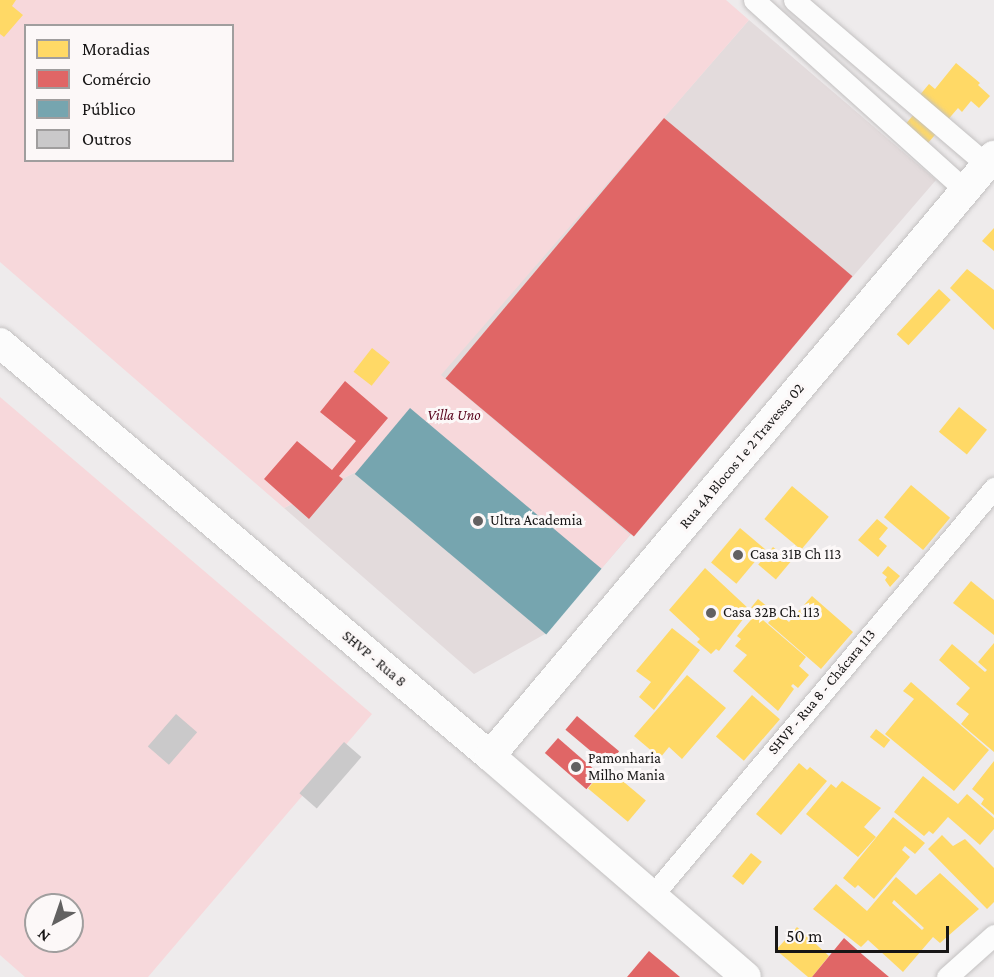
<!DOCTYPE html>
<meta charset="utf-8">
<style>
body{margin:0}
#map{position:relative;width:994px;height:977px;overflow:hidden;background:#eeebec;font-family:"Crimson Pro",serif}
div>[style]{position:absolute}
.built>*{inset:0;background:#e3dbdc}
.green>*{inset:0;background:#f7d8db}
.homes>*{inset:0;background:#ffd966;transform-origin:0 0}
.shops>*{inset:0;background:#e06666;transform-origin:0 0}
.public>*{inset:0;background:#76a5af;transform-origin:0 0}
.building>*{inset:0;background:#cac9ca;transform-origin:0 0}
.roads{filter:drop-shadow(0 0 2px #c3c1c1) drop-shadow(0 0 2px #c3c1c1)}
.street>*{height:21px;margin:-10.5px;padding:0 10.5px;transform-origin:10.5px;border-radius:10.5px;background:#fcfcfc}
.secondary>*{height:30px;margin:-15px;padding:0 15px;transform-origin:15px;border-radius:15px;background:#fcfcfc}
.dots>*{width:16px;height:16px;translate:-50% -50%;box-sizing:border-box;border:3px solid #fcf8f8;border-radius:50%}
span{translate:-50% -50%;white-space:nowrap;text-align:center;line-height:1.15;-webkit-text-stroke:6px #fcf8f8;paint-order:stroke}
.park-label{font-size:15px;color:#58051d;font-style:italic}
.street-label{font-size:15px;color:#171616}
.poi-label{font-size:15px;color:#171616}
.left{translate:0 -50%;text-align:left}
.legend{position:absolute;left:24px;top:24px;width:210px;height:138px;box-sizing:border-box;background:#fcf8f8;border:2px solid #a09e9e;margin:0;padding:8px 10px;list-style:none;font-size:18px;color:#171616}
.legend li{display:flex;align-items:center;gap:12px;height:30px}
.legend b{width:30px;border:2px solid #a09e9e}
.north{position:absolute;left:24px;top:893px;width:60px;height:60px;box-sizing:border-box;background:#fcf8f8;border:2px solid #a09e9e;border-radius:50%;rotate:220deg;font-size:16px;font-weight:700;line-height:24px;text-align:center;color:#171616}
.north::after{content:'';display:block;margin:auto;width:21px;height:27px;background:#626161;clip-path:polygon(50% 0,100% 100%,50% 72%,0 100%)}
.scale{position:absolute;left:775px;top:926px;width:174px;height:27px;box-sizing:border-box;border:3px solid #171616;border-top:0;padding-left:8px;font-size:18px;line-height:21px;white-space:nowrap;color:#171616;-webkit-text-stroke:4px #fcf8f8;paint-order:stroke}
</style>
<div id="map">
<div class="built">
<i style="clip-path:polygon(749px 20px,936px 180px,545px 634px,474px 674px,284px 508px,354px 473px)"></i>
</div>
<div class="green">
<i style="clip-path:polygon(evenodd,0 0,726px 0,749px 20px,441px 375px,630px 535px,602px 568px,354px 473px,284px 508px,0 262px,0 0,26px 26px,232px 26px,232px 160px,26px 160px,26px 26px)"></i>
<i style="clip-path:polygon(evenodd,0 397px,372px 714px,148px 977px,25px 977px,0 955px,0 397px,36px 905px,72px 905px,72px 941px,36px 941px,36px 905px)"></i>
</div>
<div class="homes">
<i style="clip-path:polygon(0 0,16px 0,12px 6px,23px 15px,4px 37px,0 34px)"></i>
<i style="clip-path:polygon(956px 63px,980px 83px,978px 85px,990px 96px,979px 108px,971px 101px,962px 112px,958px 108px,916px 157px,894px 138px,925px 101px,919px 96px,929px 84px,935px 89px)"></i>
<i style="clip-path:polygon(994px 228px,994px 251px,982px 241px)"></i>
<i style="clip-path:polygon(967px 269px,994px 290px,994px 330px,950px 288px)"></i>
<i style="left:939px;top:289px;width:16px;height:62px;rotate:43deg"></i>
<i style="left:372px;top:348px;width:23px;height:30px;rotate:38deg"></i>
<i style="left:959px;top:407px;width:36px;height:32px;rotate:39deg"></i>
<i style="left:911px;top:485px;width:51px;height:42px;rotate:40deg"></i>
<i style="left:792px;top:486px;width:48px;height:43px;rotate:40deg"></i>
<i style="clip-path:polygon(877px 519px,888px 528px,879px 539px,887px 546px,878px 557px,858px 540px)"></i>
<i style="left:740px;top:528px;width:33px;height:45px;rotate:40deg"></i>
<i style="left:773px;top:547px;width:23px;height:23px;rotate:40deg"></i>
<i style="clip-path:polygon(888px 566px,900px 576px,890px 587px,885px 580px,887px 577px,882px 573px)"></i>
<i style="clip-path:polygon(705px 568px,750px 610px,719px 651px,716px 649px,711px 654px,697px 642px,700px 639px,669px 610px)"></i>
<i style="clip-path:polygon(971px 581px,994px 600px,994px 635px,953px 603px)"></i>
<i style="clip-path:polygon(812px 596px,853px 632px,821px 669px,768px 623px,777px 612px,789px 622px)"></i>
<i style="left:758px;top:599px;width:19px;height:11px;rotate:39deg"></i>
<i style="clip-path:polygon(756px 614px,806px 657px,799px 666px,809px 675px,798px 688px,793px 684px,791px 686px,794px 689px,778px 711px,733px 671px,747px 655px,735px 646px,741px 639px,737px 636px)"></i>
<i style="clip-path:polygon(672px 628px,700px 650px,654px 710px,639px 697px,651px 682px,636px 671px)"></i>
<i style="clip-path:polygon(994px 643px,994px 752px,961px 724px,969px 714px,956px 704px,970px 688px,939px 660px,952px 644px,985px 672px,987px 670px,978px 662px)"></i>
<i style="clip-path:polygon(687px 675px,726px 708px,682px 759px,669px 747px,660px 758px,634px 736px)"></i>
<i style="clip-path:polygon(911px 682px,989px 750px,954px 791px,885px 734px,914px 699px,903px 691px)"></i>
<i style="left:752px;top:695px;width:37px;height:55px;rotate:41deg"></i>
<i style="left:876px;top:729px;width:18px;height:10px;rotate:38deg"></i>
<i style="clip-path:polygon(994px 761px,994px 815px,981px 804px,984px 799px,972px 789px)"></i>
<i style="clip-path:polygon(799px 763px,807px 770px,810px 767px,827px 781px,781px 835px,756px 814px)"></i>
<i style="left:606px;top:767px;width:52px;height:28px;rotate:40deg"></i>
<i style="clip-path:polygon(923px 776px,958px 804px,967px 794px,994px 818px,994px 829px,980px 845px,948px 817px,933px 834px,929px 831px,924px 836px,894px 812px)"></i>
<i style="clip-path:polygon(842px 781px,881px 808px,864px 827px,876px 837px,858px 857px,806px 814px,831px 784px,836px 788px)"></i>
<i style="clip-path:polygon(893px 817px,925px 843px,915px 854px,905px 846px,902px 850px,910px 857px,874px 899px,858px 885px,855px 888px,843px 878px)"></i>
<i style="clip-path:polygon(942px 835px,953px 846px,965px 839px,994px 868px,994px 902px,987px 909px,928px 849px)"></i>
<i style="left:751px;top:853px;width:14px;height:30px;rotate:39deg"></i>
<i style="clip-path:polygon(evenodd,940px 873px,979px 909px,940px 943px,933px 937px,903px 972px,868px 940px,861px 947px,813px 909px,836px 884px,867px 911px,896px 877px,916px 895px,940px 873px,894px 900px,924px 928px,922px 930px,892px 903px,894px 900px)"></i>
<i style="clip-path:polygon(797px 927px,829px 956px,812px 977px,808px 977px,776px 950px)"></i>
</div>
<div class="shops">
<i style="left:664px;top:118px;width:246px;height:340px;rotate:40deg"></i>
<i style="clip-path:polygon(345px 381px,388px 418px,339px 476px,343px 479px,309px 519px,264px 479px,297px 441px,332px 470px,356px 441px,320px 412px)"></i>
<i style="left:577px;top:716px;width:55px;height:18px;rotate:40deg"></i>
<i style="left:558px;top:738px;width:55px;height:20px;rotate:41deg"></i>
<i style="clip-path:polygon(844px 938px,863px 955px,889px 977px,812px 977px)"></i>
<i style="clip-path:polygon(649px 951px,680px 977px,627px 977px)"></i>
</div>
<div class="public">
<i style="left:410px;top:408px;width:250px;height:86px;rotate:40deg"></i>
</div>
<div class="building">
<i style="left:176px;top:714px;width:28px;height:43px;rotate:41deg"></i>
<i style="left:344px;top:742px;width:23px;height:68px;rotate:41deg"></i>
</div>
<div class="roads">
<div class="street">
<i style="left:754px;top:0;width:284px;rotate:42deg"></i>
<i style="left:794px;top:0;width:254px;rotate:40.5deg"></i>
<i style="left:651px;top:897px;width:534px;rotate:-50.02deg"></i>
<i style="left:947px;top:977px;width:63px;rotate:-41.8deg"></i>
</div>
<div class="secondary">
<i style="left:0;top:343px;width:641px;rotate:40.13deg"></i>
<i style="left:490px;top:756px;width:338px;rotate:40.8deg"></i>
<i style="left:490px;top:756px;width:784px;rotate:-49.97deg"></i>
</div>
</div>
<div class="dots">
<i style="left:478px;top:521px;background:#626161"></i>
<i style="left:738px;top:555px;background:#626161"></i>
<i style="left:711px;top:613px;background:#626161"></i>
<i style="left:576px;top:767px;background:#626161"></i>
</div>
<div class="park-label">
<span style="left:454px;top:416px">Villa Uno</span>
</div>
<div class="street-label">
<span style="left:742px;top:456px;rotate:-50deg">Rua 4A Blocos 1 e 2 Travessa 02</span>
<span style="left:374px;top:659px;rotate:40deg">SHVP - Rua 8</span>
<span style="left:822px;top:692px;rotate:-50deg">SHVP - Rua 8 - Chácara 113</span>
</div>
<div class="poi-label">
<span class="left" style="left:490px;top:521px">Ultra Academia</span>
<span class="left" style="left:750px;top:555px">Casa 31B Ch 113</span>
<span class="left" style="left:723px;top:613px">Casa 32B Ch. 113</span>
<span class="left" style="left:588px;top:767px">Pamonharia<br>Milho Mania</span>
</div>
<ul class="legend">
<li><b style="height:16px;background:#ffd966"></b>Moradias</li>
<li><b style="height:16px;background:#e06666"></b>Comércio</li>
<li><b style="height:16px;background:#76a5af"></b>Público</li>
<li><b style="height:16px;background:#cac9ca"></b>Outros</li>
</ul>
<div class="north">N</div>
<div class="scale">50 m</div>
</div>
